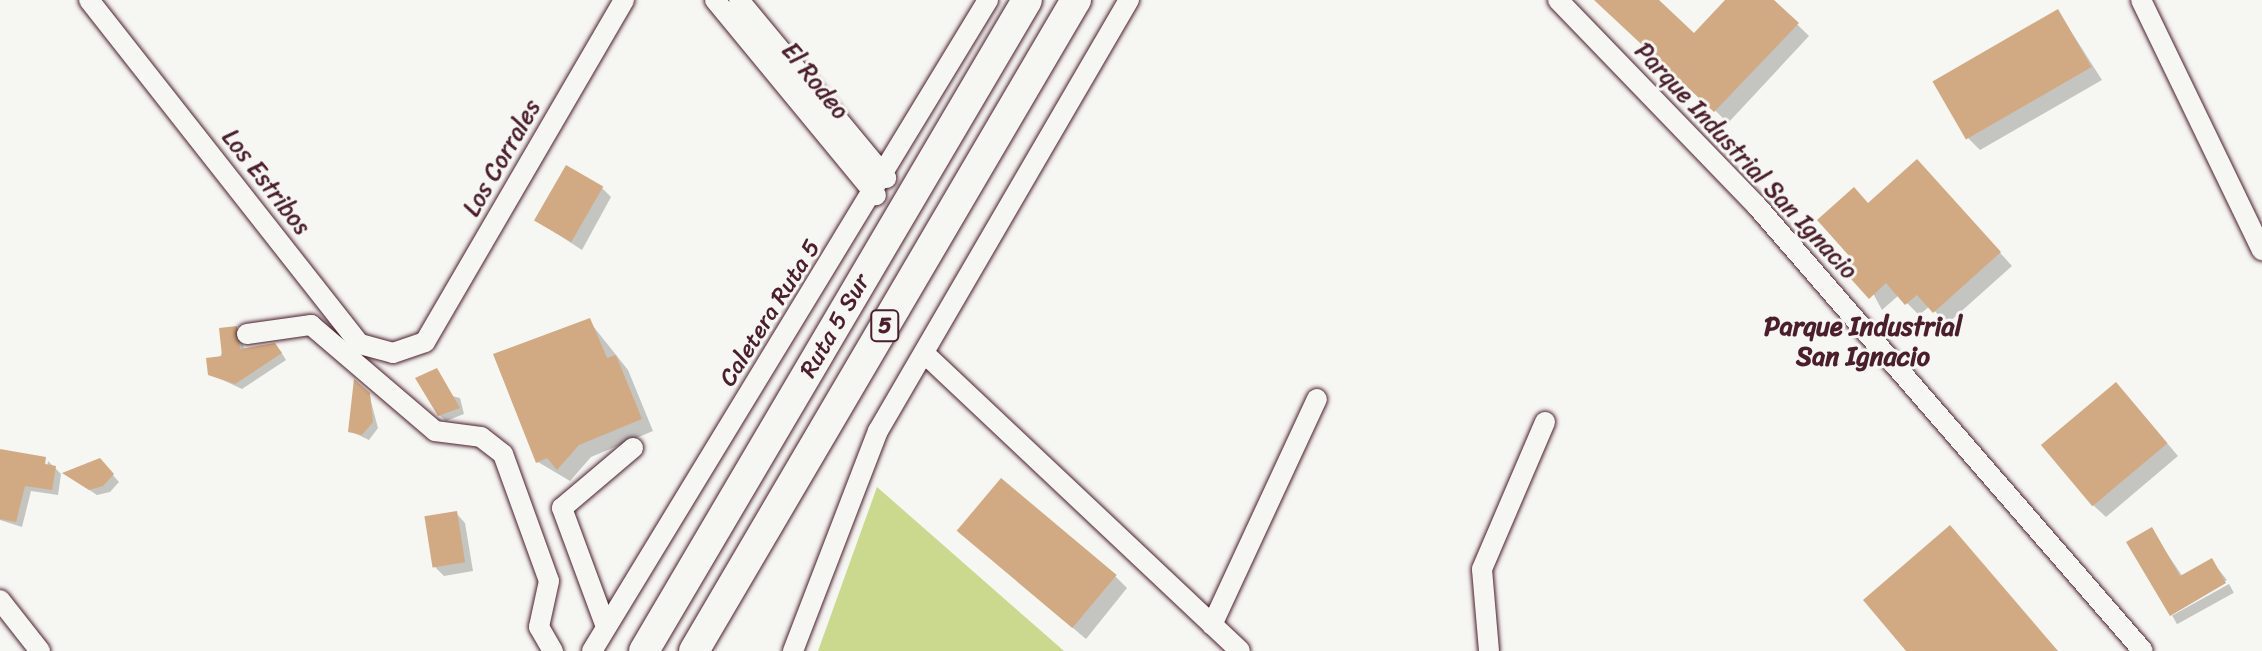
<!DOCTYPE html>
<style>
body{margin:0}
#map{position:relative;width:2262px;height:651px;overflow:hidden;background:#f6f6f2;font-family:Sriracha,sans-serif}
div>[style]{position:absolute}
.green>*{inset:0;background:#cad98d}
.shadow>*{inset:0;background:#0003;transform-origin:0 0}
.building>*{inset:0;background:#d1aa83;transform-origin:0 0}
.roads{filter:drop-shadow(0 0 2px #4a1f2b) drop-shadow(0 0 2px #4a1f2b)}
.minor>*{height:20px;margin:-10px;padding:0 10px;transform-origin:10px;border-radius:10px;background:#f6f6f2}
.highway>*{height:30px;margin:-15px;padding:0 15px;transform-origin:15px;border-radius:15px;background:#f6f6f2}
span{translate:-50% -50%;white-space:nowrap;text-align:center;line-height:1.15;-webkit-text-stroke:6px #f6f6f2;paint-order:stroke}
.shield-label span{padding:2px 6px;background:#f6f6f2;border:2px solid;border-radius:6px;-webkit-text-stroke-width:0}
.shield-label{font-size:22px;color:#4a1f2b;font-weight:700}
.street-label{font-size:24px;color:#4a1f2b}
.neighbourhood-label{font-size:26px;color:#4a1f2b;font-weight:700}
</style>
<div id="map">
<div class="green">
<i style="clip-path:polygon(877px 487px,1064px 651px,818px 651px)"></i>
</div>
<div class="shadow">
<i style="clip-path:polygon(1601px 0,1656px 0,1694px 36px,1728px 0,1772px 0,1809px 36px,1728px 123px)"></i>
<i style="clip-path:polygon(2058px 11px,2102px 80px,1980px 150px,1968px 138px)"></i>
<i style="clip-path:polygon(1929px 174px,2012px 266px,1947px 324px,1930px 306px,1919px 315px,1899px 295px,1882px 310px,1854px 258px,1869px 205px)"></i>
<i style="clip-path:polygon(601px 187px,611px 197px,582px 250px,537px 221px)"></i>
<i style="clip-path:polygon(589px 321px,628px 370px,653px 431px,591px 457px,570px 481px,538px 462px)"></i>
<i style="clip-path:polygon(236px 328px,245px 350px,281px 352px,286px 360px,242px 389px,210px 374px)"></i>
<i style="clip-path:polygon(436px 371px,448px 395px,460px 398px,464px 414px,446px 421px,439px 415px)"></i>
<i style="clip-path:polygon(369px 394px,378px 428px,369px 440px,350px 431px)"></i>
<i style="clip-path:polygon(2128px 397px,2178px 456px,2106px 517px,2093px 505px)"></i>
<i style="clip-path:polygon(0 451px,45px 458px,46px 474px,48px 461px,61px 474px,58px 495px,31px 491px,22px 527px,0 520px)"></i>
<i style="clip-path:polygon(106px 467px,119px 482px,110px 492px,97px 495px,71px 478px)"></i>
<i style="clip-path:polygon(456px 513px,465px 523px,473px 571px,444px 576px,434px 566px)"></i>
<i style="clip-path:polygon(2151px 530px,2183px 577px,2211px 560px,2227px 580px,2171px 613px)"></i>
<i style="clip-path:polygon(972px 543px,1115px 576px,1127px 588px,1086px 639px)"></i>
<i style="left:2229px;top:584px;width:10px;height:65px;rotate:61deg"></i>
</div>
<div class="building">
<i style="clip-path:polygon(1594px 0,1659px 0,1694px 33px,1725px 0,1774px 0,1799px 23px,1714px 112px)"></i>
<i style="left:2058px;top:9px;width:67px;height:145px;rotate:60deg"></i>
<i style="clip-path:polygon(1917px 159px,2001px 252px,1933px 313px,1917px 295px,1905px 305px,1886px 283px,1869px 299px,1841px 268px,1851px 258px,1817px 220px,1854px 187px,1868px 203px)"></i>
<i style="left:566px;top:165px;width:43px;height:64px;rotate:30deg"></i>
<i style="clip-path:polygon(590px 318px,607px 358px,616px 355px,642px 419px,579px 445px,557px 470px,547px 458px,536px 463px,493px 354px)"></i>
<i style="clip-path:polygon(237px 326px,240px 349px,275px 343px,282px 353px,235px 384px,208px 375px,206px 358px,222px 356px,219px 328px)"></i>
<i style="clip-path:polygon(437px 368px,460px 408px,438px 416px,415px 378px)"></i>
<i style="clip-path:polygon(354px 379px,370px 393px,373px 422px,362px 435px,348px 432px)"></i>
<i style="left:2116px;top:382px;width:80px;height:98px;rotate:50deg"></i>
<i style="clip-path:polygon(0 449px,46px 457px,45px 464px,56px 466px,52px 490px,25px 486px,16px 522px,0 519px)"></i>
<i style="clip-path:polygon(100px 458px,114px 474px,103px 486px,89px 490px,62px 473px)"></i>
<i style="left:1001px;top:478px;width:151px;height:69px;rotate:40deg"></i>
<i style="left:457px;top:511px;width:52px;height:33px;rotate:81deg"></i>
<i style="clip-path:polygon(1950px 525px,2058px 651px,1906px 651px,1863px 600px)"></i>
<i style="clip-path:polygon(2152px 527px,2180px 576px,2212px 558px,2226px 583px,2170px 616px,2126px 542px)"></i>
</div>
<div class="roads">
<div class="minor">
<i style="left:89px;top:0;width:438px;rotate:51.8deg"></i>
<i style="left:360px;top:344px;width:34px;rotate:15deg"></i>
<i style="left:393px;top:353px;width:34px;rotate:-19deg"></i>
<i style="left:425px;top:342px;width:396px;rotate:-59.8deg"></i>
<i style="left:715px;top:0;width:253px;rotate:50.5deg"></i>
<i style="left:739px;top:0;width:231px;rotate:50.4deg"></i>
<i style="left:1558px;top:0;width:285px;rotate:46deg"></i>
<i style="left:1756px;top:205px;width:590px;rotate:49.05deg"></i>
<i style="left:2141px;top:0;width:278px;rotate:64.2deg"></i>
<i style="left:247px;top:334px;width:65px;rotate:-8deg"></i>
<i style="left:311px;top:325px;width:163px;rotate:40.5deg"></i>
<i style="left:435px;top:431px;width:46px;rotate:7.4deg"></i>
<i style="left:481px;top:437px;width:28px;rotate:38deg"></i>
<i style="left:503px;top:454px;width:135px;rotate:70.1deg"></i>
<i style="left:549px;top:581px;width:47px;rotate:102.3deg"></i>
<i style="left:539px;top:627px;width:28px;rotate:60deg"></i>
<i style="left:924px;top:353px;width:434px;rotate:43.3deg"></i>
<i style="left:0;top:600px;width:65px;rotate:51.9deg"></i>
<i style="left:1212px;top:625px;width:249px;rotate:-65.1deg"></i>
<i style="left:606px;top:627px;width:127px;rotate:-110.3deg"></i>
<i style="left:562px;top:508px;width:93px;rotate:-40.2deg"></i>
<i style="left:592px;top:651px;width:762px;rotate:-58.69deg"></i>
<i style="left:793px;top:651px;width:236px;rotate:-68.9deg"></i>
<i style="left:878px;top:431px;width:499px;rotate:-59.8deg"></i>
<i style="left:1489px;top:651px;width:82px;rotate:-94.9deg"></i>
<i style="left:1482px;top:569px;width:160px;rotate:-66.8deg"></i>
</div>
<div class="highway">
<i style="left:644px;top:651px;width:755px;rotate:-59.53deg"></i>
<i style="left:694px;top:651px;width:755px;rotate:-59.6deg"></i>
</div>
</div>
<div class="shield-label">
<span style="left:885px;top:326px">5</span>
</div>
<div class="street-label">
<span style="left:815px;top:81px;rotate:51deg">El Rodeo</span>
<span style="left:502px;top:158px;rotate:-60deg">Los Corrales</span>
<span style="left:1746px;top:161px;rotate:47deg">Parque Industrial San Ignacio</span>
<span style="left:266px;top:182px;rotate:52deg">Los Estribos</span>
<span style="left:770px;top:313px;rotate:-58deg">Caletera Ruta 5</span>
<span style="left:835px;top:326px;rotate:-60deg">Ruta 5 Sur</span>
</div>
<div class="neighbourhood-label">
<span style="left:1863px;top:342px">Parque Industrial<br>San Ignacio</span>
</div>
</div>
